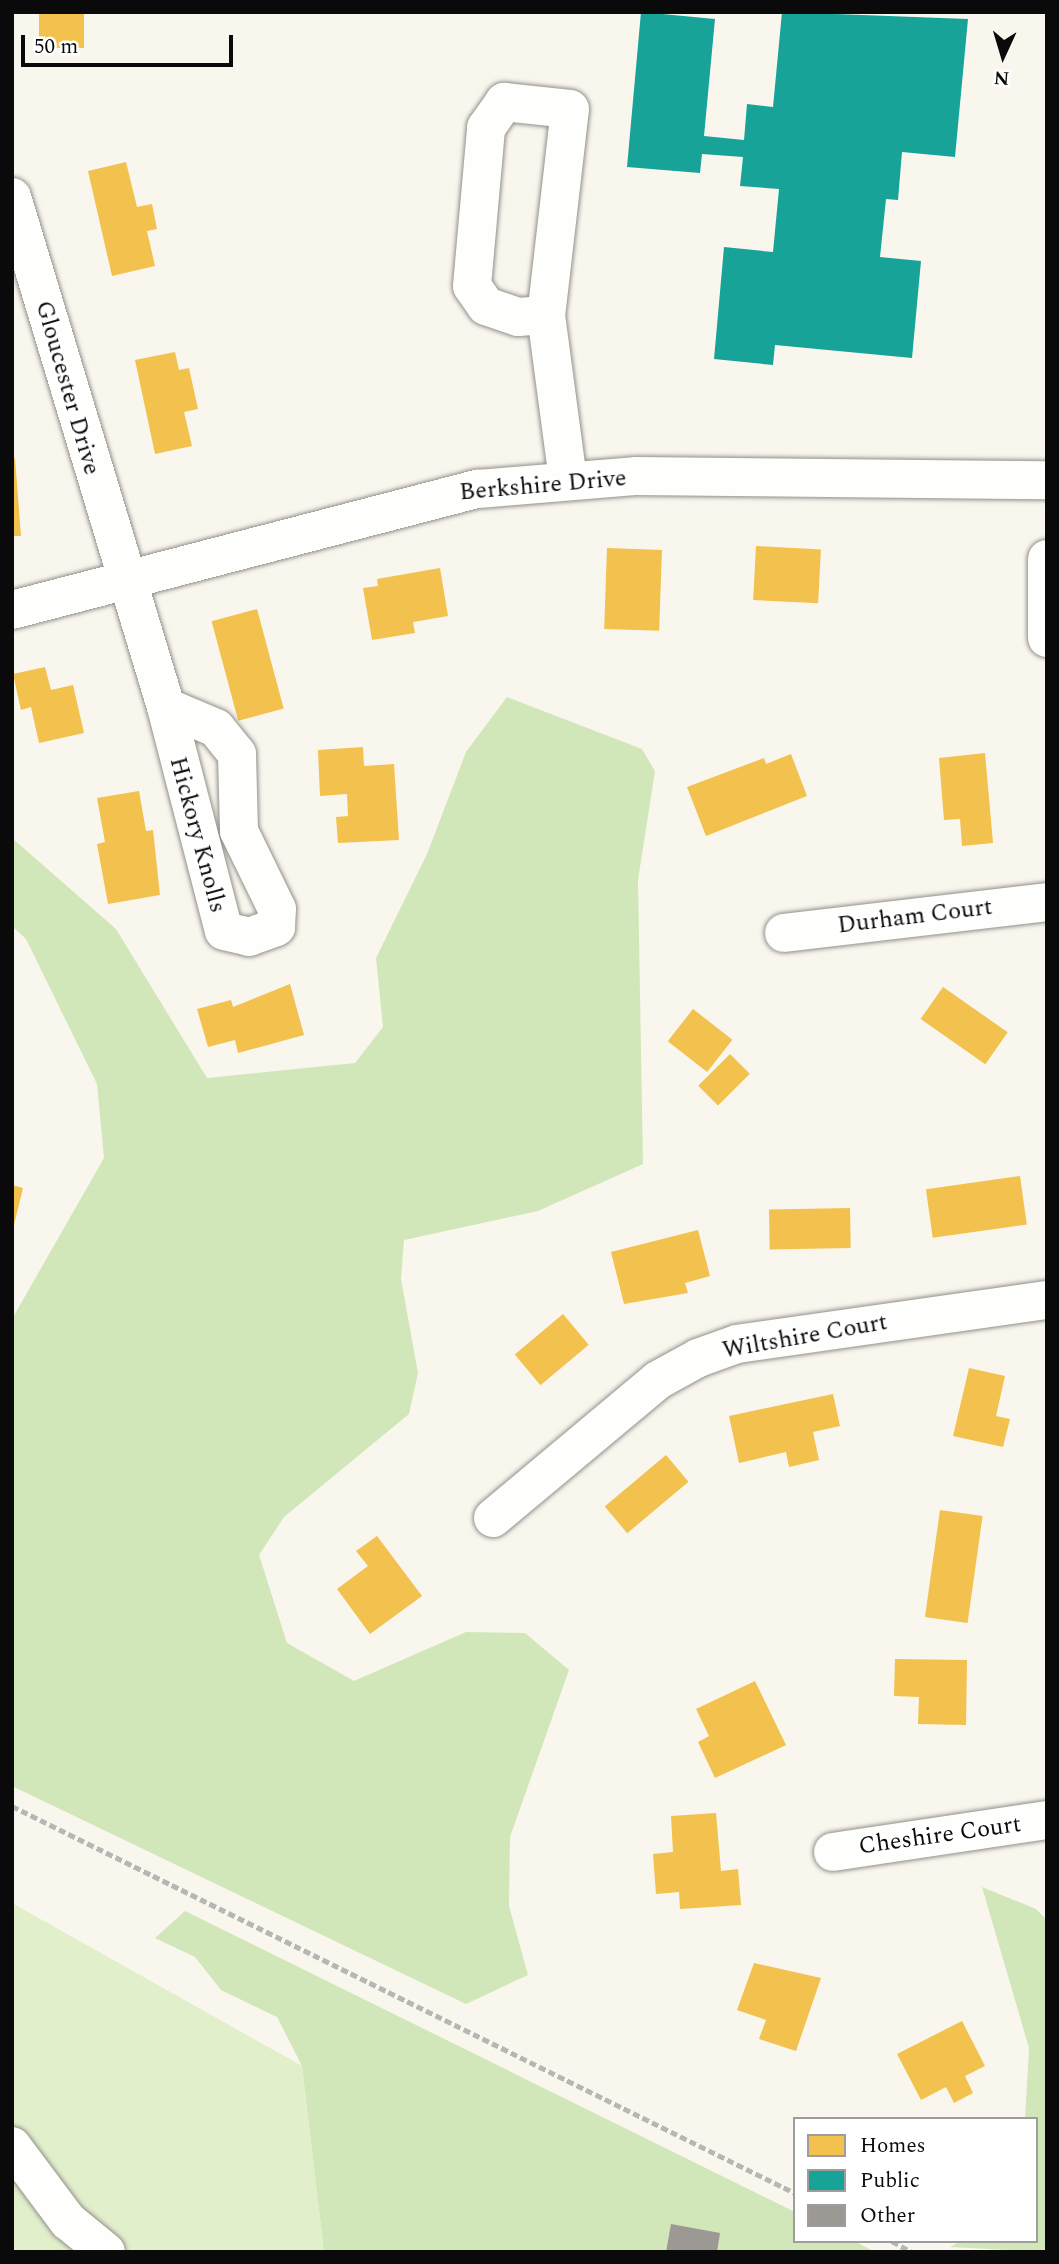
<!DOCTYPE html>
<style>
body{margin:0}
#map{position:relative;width:1059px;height:2264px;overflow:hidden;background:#f9f6ed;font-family:Spectral,serif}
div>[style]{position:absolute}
.green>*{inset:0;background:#e2efcb}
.forest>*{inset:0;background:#d2e7b9}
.homes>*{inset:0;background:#f2c14e;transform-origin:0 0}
.public>*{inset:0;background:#17a398}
.building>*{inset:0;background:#9c9893}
.path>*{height:4.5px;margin-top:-2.25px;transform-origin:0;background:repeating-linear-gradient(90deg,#b7b6b5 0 7px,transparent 0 10.5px)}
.roads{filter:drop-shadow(0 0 2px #92908c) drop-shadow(0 0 2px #92908c)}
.minor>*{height:38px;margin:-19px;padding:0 19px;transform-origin:19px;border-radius:19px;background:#fefefc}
span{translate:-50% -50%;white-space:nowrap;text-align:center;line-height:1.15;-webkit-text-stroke:7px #fff;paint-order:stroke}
.street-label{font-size:24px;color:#0a0a0a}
.frame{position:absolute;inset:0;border:14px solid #0a0a0a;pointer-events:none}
.legend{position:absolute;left:793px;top:2117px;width:245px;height:126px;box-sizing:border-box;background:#fff;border:2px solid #9d9d9d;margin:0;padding:9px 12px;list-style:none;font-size:21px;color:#0a0a0a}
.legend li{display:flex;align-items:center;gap:14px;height:35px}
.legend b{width:35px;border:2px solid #9d9d9d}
.north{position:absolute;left:968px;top:21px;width:70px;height:70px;-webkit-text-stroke:5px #fff;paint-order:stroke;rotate:184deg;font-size:19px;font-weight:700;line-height:28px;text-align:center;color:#0a0a0a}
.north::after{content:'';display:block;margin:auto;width:24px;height:32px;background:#0a0a0a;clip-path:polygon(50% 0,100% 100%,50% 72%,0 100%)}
.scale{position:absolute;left:21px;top:35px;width:212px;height:32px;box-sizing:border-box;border:4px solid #0a0a0a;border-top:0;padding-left:9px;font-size:21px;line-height:24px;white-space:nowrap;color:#0a0a0a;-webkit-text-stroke:5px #fff;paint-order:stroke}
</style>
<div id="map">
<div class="green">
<i style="clip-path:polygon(12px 1903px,302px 2066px,324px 2252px,12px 2252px)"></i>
</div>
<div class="forest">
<i style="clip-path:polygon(507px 697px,642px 749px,655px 771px,638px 880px,643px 1164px,538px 1211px,404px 1240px,401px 1279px,418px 1373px,409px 1414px,284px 1517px,259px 1555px,287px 1643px,354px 1681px,466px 1632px,525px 1633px,569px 1670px,510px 1837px,509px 1906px,528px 1975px,466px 2004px,12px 1786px,12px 1319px,104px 1158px,97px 1084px,26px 939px,12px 926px,12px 838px,116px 929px,207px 1078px,355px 1063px,383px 1027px,376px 958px,427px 854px,466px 752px)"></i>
<i style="clip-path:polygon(982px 1887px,1036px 1909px,1047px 1920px,1047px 2252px,950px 2247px,961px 2241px,1036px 2241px,1036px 2119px,1025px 2119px,1029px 2048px)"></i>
<i style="clip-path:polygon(185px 1911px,795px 2212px,795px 2241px,854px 2241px,875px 2252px,324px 2252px,302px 2066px,277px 2017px,221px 1990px,195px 1957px,155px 1938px)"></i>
</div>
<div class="homes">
<i style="left:39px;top:12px;width:45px;height:36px"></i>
<i style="clip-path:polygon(126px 162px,137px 207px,152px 204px,157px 229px,147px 231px,155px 266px,112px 276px,88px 171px)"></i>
<i style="clip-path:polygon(175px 352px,179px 370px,189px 368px,198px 409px,184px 412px,192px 446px,155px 454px,135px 360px)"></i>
<i style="clip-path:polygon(15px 458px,21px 536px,12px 536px,12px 459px)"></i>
<i style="left:756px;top:546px;width:65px;height:54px;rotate:3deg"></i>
<i style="left:607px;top:548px;width:55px;height:81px;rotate:2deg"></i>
<i style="clip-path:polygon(440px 568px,448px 616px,413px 622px,415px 633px,372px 640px,363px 588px,378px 586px,377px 579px)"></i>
<i style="left:257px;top:609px;width:103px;height:47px;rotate:75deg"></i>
<i style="clip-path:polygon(45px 667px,51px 690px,73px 685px,84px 733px,39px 743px,31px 707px,21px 710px,13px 674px)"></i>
<i style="clip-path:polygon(363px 747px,364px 766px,394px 764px,399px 840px,338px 843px,336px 817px,348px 816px,347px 794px,320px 796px,318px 750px)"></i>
<i style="clip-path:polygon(985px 753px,993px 843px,962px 846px,960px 819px,944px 820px,939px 758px)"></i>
<i style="clip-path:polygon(791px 754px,807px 796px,706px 836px,687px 787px,764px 758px,766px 764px)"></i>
<i style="clip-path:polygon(139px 791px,146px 831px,153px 830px,160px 895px,108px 904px,97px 844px,105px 842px,97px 798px)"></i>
<i style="clip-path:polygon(290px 984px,304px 1035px,238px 1053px,235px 1040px,208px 1047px,197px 1009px,231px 1000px,233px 1007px)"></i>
<i style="left:943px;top:987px;width:79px;height:39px;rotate:35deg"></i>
<i style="left:693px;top:1009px;width:50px;height:41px;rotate:38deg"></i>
<i style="left:730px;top:1054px;width:28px;height:45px;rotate:45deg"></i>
<i style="left:1020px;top:1176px;width:49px;height:95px;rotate:82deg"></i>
<i style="clip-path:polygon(12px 1185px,23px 1188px,13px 1229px,12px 1229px)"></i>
<i style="left:850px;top:1208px;width:40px;height:81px;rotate:89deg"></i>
<i style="clip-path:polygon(698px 1230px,710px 1276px,685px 1283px,688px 1293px,624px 1304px,611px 1252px)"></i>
<i style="left:563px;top:1314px;width:40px;height:63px;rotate:50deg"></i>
<i style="clip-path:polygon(969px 1368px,1005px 1376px,996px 1416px,1010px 1419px,1003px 1447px,953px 1436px)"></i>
<i style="clip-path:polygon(833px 1394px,840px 1426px,813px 1432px,819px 1460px,789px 1467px,786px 1452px,739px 1463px,729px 1416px)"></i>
<i style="left:666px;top:1455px;width:35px;height:80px;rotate:50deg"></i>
<i style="left:940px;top:1510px;width:43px;height:108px;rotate:8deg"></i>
<i style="clip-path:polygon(377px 1536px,422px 1596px,370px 1634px,337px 1589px,368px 1566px,356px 1551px)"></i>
<i style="clip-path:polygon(895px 1659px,967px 1660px,966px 1725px,918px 1724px,919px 1697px,894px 1696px)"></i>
<i style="clip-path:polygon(755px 1681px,786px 1745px,715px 1778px,698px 1742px,709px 1736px,696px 1709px)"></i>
<i style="clip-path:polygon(716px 1813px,721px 1871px,738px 1869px,741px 1905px,680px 1909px,679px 1892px,656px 1894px,653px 1854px,673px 1852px,671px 1816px)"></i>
<i style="clip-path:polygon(754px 1963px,821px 1978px,796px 2051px,759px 2039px,766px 2020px,737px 2010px)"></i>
<i style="clip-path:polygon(962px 2021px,985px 2066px,965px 2076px,973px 2093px,954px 2103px,946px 2087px,921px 2100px,897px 2054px)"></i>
</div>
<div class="public">
<i style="clip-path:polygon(641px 12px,715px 19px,704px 136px,744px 140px,747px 104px,773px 107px,782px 12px,968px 19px,955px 157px,902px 152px,898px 200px,886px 199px,880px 257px,921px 261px,912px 358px,775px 345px,773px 365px,714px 359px,724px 247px,773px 252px,779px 189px,740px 186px,743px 157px,702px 154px,700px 173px,627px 167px)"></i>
</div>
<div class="building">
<i style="clip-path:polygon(671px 2224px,720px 2233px,717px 2252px,666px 2252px)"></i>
</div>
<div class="path">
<i style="left:12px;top:1806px;width:873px;rotate:26.3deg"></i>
<i style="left:892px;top:2241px;width:23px;rotate:29deg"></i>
</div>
<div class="roads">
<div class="minor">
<i style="left:12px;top:197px;width:533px;rotate:73.2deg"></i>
<i style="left:166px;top:707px;width:231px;rotate:75.5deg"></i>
<i style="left:224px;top:931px;width:26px;rotate:13deg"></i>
<i style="left:249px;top:937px;width:29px;rotate:-20deg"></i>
<i style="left:276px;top:927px;width:18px;rotate:-87deg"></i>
<i style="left:277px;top:909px;width:87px;rotate:-116deg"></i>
<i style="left:239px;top:831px;width:77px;rotate:-91.5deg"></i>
<i style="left:237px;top:754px;width:33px;rotate:-129deg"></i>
<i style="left:216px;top:728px;width:54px;rotate:-157.2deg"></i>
<i style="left:546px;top:315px;width:28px;rotate:176deg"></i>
<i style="left:518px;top:317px;width:34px;rotate:-161deg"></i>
<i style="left:486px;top:306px;width:24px;rotate:-125deg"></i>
<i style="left:472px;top:286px;width:159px;rotate:-84.9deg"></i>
<i style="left:486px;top:128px;width:32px;rotate:-55deg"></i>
<i style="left:504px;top:102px;width:66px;rotate:6.1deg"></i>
<i style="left:570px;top:109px;width:207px;rotate:96.6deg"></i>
<i style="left:546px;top:315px;width:165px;rotate:82.4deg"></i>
<i style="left:1047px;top:559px;width:79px;rotate:90deg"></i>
<i style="left:12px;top:610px;width:481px;rotate:-14.6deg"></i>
<i style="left:478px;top:489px;width:160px;rotate:-4.7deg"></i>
<i style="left:637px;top:476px;width:410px;rotate:0.6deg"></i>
<i style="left:784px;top:933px;width:265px;rotate:-6.7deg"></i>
<i style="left:493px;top:1518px;width:215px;rotate:-39.9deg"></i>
<i style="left:658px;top:1380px;width:46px;rotate:-28.8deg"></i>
<i style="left:698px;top:1358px;width:41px;rotate:-19.7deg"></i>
<i style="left:737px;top:1344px;width:313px;rotate:-8.1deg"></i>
<i style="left:833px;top:1852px;width:216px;rotate:-8.5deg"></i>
<i style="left:12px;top:2146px;width:94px;rotate:53.3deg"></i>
<i style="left:68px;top:2221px;width:49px;rotate:39.2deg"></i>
</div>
</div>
<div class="street-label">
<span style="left:67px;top:388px;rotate:74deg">Gloucester Drive</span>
<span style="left:543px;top:486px;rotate:-5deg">Berkshire Drive</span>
<span style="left:197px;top:835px;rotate:75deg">Hickory Knolls</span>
<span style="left:915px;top:917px;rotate:-7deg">Durham Court</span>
<span style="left:805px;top:1337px;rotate:-10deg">Wiltshire Court</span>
<span style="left:940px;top:1836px;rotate:-8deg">Cheshire Court</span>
</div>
<div class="frame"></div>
<ul class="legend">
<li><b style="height:19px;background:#f2c14e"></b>Homes</li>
<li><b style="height:19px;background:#17a398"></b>Public</li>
<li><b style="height:19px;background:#9c9893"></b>Other</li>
</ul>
<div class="north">N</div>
<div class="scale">50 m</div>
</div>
